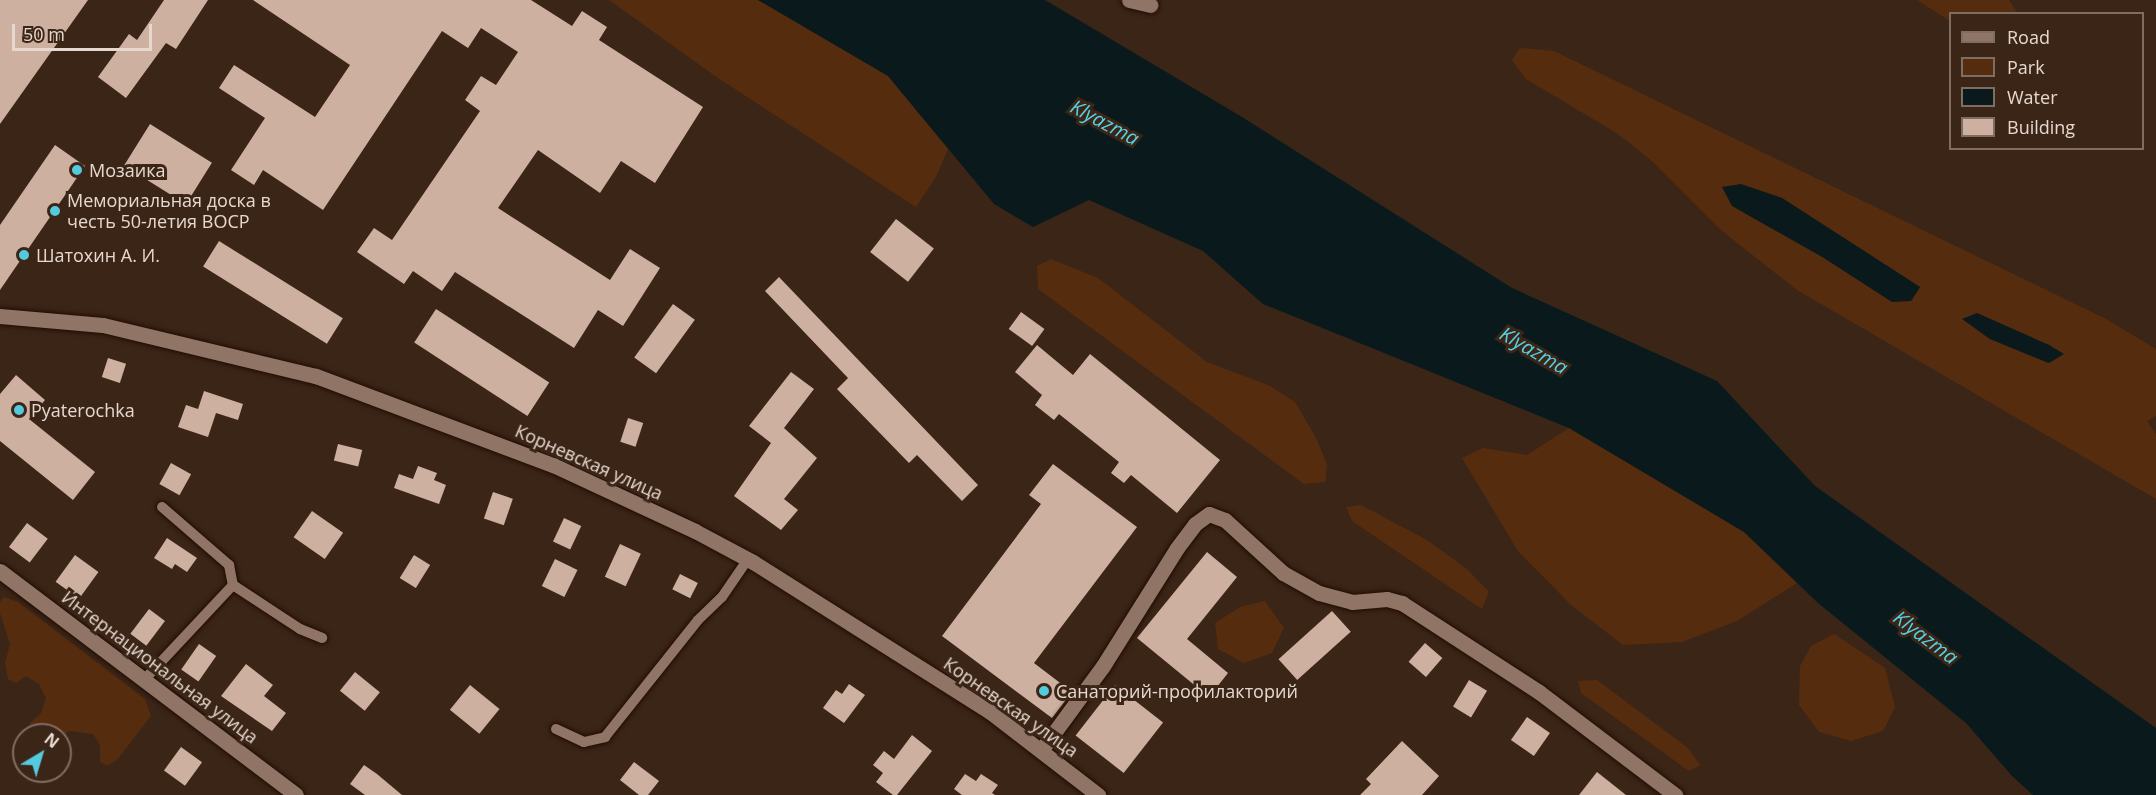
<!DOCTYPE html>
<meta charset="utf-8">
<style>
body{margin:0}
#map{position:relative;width:2156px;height:795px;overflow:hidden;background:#3b2517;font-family:"Open Sans",sans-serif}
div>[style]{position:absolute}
.green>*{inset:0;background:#562c0f}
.water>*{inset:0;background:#09191c}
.building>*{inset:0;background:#cdb0a0;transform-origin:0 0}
.roads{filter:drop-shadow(0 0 2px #210d03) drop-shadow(0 0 2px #210d03)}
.lane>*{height:10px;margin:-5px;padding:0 5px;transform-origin:5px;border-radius:5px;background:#907566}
.street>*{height:15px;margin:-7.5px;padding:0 7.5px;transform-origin:7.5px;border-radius:7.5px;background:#907566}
.secondary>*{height:15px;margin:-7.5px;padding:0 7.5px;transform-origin:7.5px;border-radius:7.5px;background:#907566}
.dots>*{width:16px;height:16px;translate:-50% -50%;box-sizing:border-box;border:3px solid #3b2517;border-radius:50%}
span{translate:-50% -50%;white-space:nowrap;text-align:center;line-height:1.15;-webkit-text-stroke:6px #3b2517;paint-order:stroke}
.poi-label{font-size:18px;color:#e7d8cf}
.left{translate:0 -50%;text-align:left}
.street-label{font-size:18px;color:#e7d8cf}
.water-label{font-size:20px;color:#52d2e7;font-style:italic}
.legend{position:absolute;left:1949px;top:12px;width:195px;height:138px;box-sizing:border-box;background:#3b2517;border:2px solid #806d61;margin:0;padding:8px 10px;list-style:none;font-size:18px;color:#e7d8cf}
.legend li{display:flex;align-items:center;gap:12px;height:30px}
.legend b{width:30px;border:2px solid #806d61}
.north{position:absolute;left:12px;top:723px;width:60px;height:60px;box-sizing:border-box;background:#3b2517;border:2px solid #806d61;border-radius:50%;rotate:38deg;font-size:16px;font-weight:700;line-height:24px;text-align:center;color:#e7d8cf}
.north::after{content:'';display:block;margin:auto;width:21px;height:27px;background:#54cadd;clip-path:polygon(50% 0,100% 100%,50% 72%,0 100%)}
.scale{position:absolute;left:12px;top:24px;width:140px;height:27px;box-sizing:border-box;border:3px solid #e7d8cf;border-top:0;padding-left:8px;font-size:18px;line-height:21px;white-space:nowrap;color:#e7d8cf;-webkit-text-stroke:4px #3b2517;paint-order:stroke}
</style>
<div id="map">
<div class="green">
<i style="clip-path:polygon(609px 0,758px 0,888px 76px,948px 149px,936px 177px,916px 207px,715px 76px)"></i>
<i style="clip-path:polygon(1917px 0,2009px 0,2017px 13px,1950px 14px,1950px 21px)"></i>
<i style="clip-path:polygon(evenodd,1520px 48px,1554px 51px,2106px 319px,2156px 349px,2156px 416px,2147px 421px,2156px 434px,2156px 499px,1797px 290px,1722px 231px,1652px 161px,1618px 134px,1526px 79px,1512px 60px,1520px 48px,1782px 198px,1920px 287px,1912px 300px,1891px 301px,1824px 258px,1782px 198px,1520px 48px,1963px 319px,2016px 332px,2049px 345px,2063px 354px,2048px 363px,1990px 339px,1963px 319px)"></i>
<i style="clip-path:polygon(1051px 259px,1098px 278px,1207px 362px,1268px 385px,1295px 402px,1315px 436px,1327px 464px,1325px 482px,1304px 484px,1038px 289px,1037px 266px)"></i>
<i style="clip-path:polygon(1569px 428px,1744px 532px,1797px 583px,1737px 621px,1682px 642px,1623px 645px,1571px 605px,1518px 551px,1462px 458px,1483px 448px,1527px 455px)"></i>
<i style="clip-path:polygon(1361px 505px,1427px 540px,1467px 569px,1489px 592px,1482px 609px,1352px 521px,1346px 507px)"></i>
<i style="clip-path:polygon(4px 597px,18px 602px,145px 699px,151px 716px,117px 760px,107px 766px,100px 762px,100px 745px,93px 734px,70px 731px,60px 735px,25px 735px,30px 723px,41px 713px,46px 698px,39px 684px,26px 676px,16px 683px,8px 679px,5px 663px,10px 644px,0 613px,0 602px)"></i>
<i style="clip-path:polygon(1265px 601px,1284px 628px,1272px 653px,1244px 663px,1218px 649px,1215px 623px,1240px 607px)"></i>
<i style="clip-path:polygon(1834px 634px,1885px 668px,1895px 707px,1883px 731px,1851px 741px,1819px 732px,1799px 705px,1800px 666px,1811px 646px)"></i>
<i style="clip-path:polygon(1597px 680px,1688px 748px,1700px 765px,1689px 771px,1581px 693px,1578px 681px)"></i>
</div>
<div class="water">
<i style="clip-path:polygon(758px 0,1045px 0,1242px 117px,1512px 288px,1717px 381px,1815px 486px,2156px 728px,2156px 795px,2033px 795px,2012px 776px,1966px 723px,1818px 603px,1744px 532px,1569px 428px,1263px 304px,1203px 251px,1089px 200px,1033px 227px,994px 204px,888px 76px)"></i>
<i style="clip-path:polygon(1741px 184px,1782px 198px,1920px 287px,1911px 301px,1892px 302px,1824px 258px,1732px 206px,1722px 187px)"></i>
<i style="clip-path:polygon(1977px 313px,2049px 345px,2064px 354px,2049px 363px,1990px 339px,1962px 319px)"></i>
</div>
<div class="building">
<i style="clip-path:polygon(0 0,88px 0,0 124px)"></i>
<i style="clip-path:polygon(164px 0,208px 0,176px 49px,166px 43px,126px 98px,98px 77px,129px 34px,137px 40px)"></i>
<i style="clip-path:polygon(253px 0,531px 0,572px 26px,582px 11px,607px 27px,599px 40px,703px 107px,655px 183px,621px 161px,600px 193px,538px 150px,498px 208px,610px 280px,630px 249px,660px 268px,623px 326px,598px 310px,574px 348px,455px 272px,442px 291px,413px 271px,404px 284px,357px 252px,374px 228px,392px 240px,480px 111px,465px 100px,481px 76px,496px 85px,518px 52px,481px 28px,468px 48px,442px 31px,323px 210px,263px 170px,254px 185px,231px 170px,265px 118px,219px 88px,234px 65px,315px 117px,350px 65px)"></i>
<i style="left:150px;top:124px;width:73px;height:49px;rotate:32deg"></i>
<i style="clip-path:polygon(55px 145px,85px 166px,0 290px,0 225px)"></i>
<i style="left:896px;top:219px;width:48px;height:42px;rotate:38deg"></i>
<i style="left:219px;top:241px;width:146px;height:30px;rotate:32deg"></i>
<i style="clip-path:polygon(779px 277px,978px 485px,962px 501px,917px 455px,909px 463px,837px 389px,848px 378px,765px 291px)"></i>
<i style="left:673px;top:304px;width:27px;height:66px;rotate:36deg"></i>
<i style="left:436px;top:309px;width:135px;height:40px;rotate:33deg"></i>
<i style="left:1021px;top:312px;width:29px;height:21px;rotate:36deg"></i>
<i style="clip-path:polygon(1037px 345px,1073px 375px,1090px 354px,1220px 460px,1177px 513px,1131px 475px,1124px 483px,1111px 473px,1119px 462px,1059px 414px,1054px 420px,1035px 405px,1042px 395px,1015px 372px)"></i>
<i style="left:108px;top:358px;width:19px;height:20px;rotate:18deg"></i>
<i style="clip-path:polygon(791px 372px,814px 389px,784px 428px,817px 458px,784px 499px,798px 510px,781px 530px,734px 496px,771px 443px,749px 426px)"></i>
<i style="clip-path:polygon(16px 375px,45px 400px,29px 419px,95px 472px,73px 500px,0 441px,0 394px)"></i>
<i style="clip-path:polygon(204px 391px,243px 404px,238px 420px,216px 413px,208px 437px,178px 427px,186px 405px,198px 409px)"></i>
<i style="left:628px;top:418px;width:16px;height:25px;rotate:18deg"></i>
<i style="left:338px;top:444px;width:25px;height:17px;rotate:14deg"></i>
<i style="left:171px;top:463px;width:23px;height:24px;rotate:29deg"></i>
<i style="clip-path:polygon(1053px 464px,1137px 527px,1034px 663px,1072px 692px,1052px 718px,942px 636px,1041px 504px,1029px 495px)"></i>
<i style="clip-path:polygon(418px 466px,437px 473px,434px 480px,446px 485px,439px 504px,394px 488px,399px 474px,413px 479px)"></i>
<i style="left:493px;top:492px;width:21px;height:28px;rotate:19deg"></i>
<i style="left:312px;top:511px;width:38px;height:32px;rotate:35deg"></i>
<i style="left:564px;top:518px;width:19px;height:26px;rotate:25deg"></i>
<i style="left:27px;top:523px;width:26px;height:30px;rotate:37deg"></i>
<i style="clip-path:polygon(167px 538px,197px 558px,187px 572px,175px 564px,172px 569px,154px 558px)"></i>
<i style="left:620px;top:544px;width:23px;height:36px;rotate:25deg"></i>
<i style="clip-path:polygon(1207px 552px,1237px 577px,1187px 639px,1228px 673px,1209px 697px,1137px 638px)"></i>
<i style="left:75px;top:555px;width:29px;height:33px;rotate:36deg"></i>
<i style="left:414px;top:555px;width:19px;height:27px;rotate:32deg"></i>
<i style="left:555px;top:559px;width:25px;height:30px;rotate:26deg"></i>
<i style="left:680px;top:574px;width:20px;height:17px;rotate:27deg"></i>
<i style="left:149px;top:609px;width:20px;height:31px;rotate:37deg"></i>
<i style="left:1332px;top:611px;width:28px;height:72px;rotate:48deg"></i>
<i style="left:1425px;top:643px;width:23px;height:25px;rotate:41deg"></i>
<i style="left:199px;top:644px;width:21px;height:31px;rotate:35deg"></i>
<i style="clip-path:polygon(246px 664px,273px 685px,264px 696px,286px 713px,272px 731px,221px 696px)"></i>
<i style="left:355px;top:672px;width:32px;height:24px;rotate:39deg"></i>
<i style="left:1469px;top:680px;width:21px;height:31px;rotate:31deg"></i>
<i style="clip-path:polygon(849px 684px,865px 695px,844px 723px,823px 708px,836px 690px,842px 694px)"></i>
<i style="left:470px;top:685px;width:38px;height:32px;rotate:39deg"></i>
<i style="left:1115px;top:685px;width:61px;height:64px;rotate:38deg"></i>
<i style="left:1527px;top:717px;width:28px;height:28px;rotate:35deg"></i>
<i style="clip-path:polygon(912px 735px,932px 751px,897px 795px,893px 795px,876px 782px,883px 773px,873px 765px,884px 751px,894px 759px)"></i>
<i style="clip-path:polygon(1402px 741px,1439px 776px,1422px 795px,1360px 795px,1371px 784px,1366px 779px)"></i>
<i style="left:181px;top:747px;width:26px;height:29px;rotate:36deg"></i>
<i style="clip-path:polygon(634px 762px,659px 781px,648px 795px,639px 795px,620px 780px)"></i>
<i style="clip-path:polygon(364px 765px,377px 774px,402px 795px,365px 795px,350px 784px)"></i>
<i style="clip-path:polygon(1597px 772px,1626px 795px,1579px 795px)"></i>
<i style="clip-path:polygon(965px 774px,976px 781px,981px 774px,998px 785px,992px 793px,995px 795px,962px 795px,954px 789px)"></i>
</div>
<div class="roads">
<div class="lane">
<i style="left:162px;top:507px;width:89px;rotate:40.9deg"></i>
<i style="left:229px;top:565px;width:20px;rotate:79deg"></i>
<i style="left:144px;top:680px;width:130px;rotate:-46.9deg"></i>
<i style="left:233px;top:585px;width:80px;rotate:33.3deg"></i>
<i style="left:300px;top:629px;width:24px;rotate:22deg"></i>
<i style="left:556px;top:729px;width:31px;rotate:25deg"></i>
<i style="left:584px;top:742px;width:22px;rotate:-13deg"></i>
<i style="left:605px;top:737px;width:149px;rotate:-51.5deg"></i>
<i style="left:698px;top:620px;width:33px;rotate:-44deg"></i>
<i style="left:722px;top:597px;width:46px;rotate:-55.6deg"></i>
</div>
<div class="street">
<i style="left:1129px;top:0;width:22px;rotate:13deg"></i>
<i style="left:0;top:316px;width:103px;rotate:5deg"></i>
<i style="left:103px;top:325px;width:219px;rotate:13.5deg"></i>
<i style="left:316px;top:376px;width:253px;rotate:20.6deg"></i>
<i style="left:553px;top:465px;width:157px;rotate:24.9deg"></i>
<i style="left:695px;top:531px;width:66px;rotate:28.1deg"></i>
<i style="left:753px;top:562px;width:279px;rotate:32.3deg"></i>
<i style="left:989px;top:711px;width:138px;rotate:37.6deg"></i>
<i style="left:1042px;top:749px;width:103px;rotate:-53.7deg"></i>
<i style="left:1103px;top:666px;width:139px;rotate:-57.9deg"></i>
<i style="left:1177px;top:548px;width:30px;rotate:-53deg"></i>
<i style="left:1195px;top:524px;width:17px;rotate:-36deg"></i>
<i style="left:1209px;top:514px;width:17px;rotate:21deg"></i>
<i style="left:1225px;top:520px;width:79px;rotate:42.4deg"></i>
<i style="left:1283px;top:573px;width:41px;rotate:29.1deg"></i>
<i style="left:1319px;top:593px;width:34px;rotate:15deg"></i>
<i style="left:1352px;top:602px;width:35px;rotate:-5deg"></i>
<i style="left:1387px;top:599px;width:16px;rotate:15deg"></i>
<i style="left:1402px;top:603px;width:163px;rotate:33deg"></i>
<i style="left:1539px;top:692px;width:171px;rotate:37.1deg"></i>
</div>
<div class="secondary">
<i style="left:0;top:571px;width:371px;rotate:37.1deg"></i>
</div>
</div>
<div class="dots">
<i style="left:77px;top:170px;background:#54cadd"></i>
<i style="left:55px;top:211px;background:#54cadd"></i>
<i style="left:24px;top:255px;background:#54cadd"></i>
<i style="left:19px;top:410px;background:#54cadd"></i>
<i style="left:1044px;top:691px;background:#54cadd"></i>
</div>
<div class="poi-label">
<span class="left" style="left:89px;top:170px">Мозаика</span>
<span class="left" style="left:67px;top:211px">Мемориальная доска в<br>честь 50-летия ВОСР</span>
<span class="left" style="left:36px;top:255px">Шатохин А. И.</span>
<span class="left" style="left:31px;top:410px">Pyaterochka</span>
<span class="left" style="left:1056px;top:691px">Санаторий-профилакторий</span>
</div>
<div class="street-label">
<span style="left:589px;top:462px;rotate:24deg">Корневская улица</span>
<span style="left:160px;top:667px;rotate:37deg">Интернациональная улица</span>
<span style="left:1011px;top:707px;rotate:35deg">Корневская улица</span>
</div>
<div class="water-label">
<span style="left:1105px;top:122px;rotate:28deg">Klyazma</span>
<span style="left:1534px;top:350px;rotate:30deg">Klyazma</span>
<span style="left:1926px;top:637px;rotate:37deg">Klyazma</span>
</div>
<ul class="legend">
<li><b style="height:8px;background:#907566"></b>Road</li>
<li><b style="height:16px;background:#562c0f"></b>Park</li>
<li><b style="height:16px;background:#09191c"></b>Water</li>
<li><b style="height:16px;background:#cdb0a0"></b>Building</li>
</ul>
<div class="north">N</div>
<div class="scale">50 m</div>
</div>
